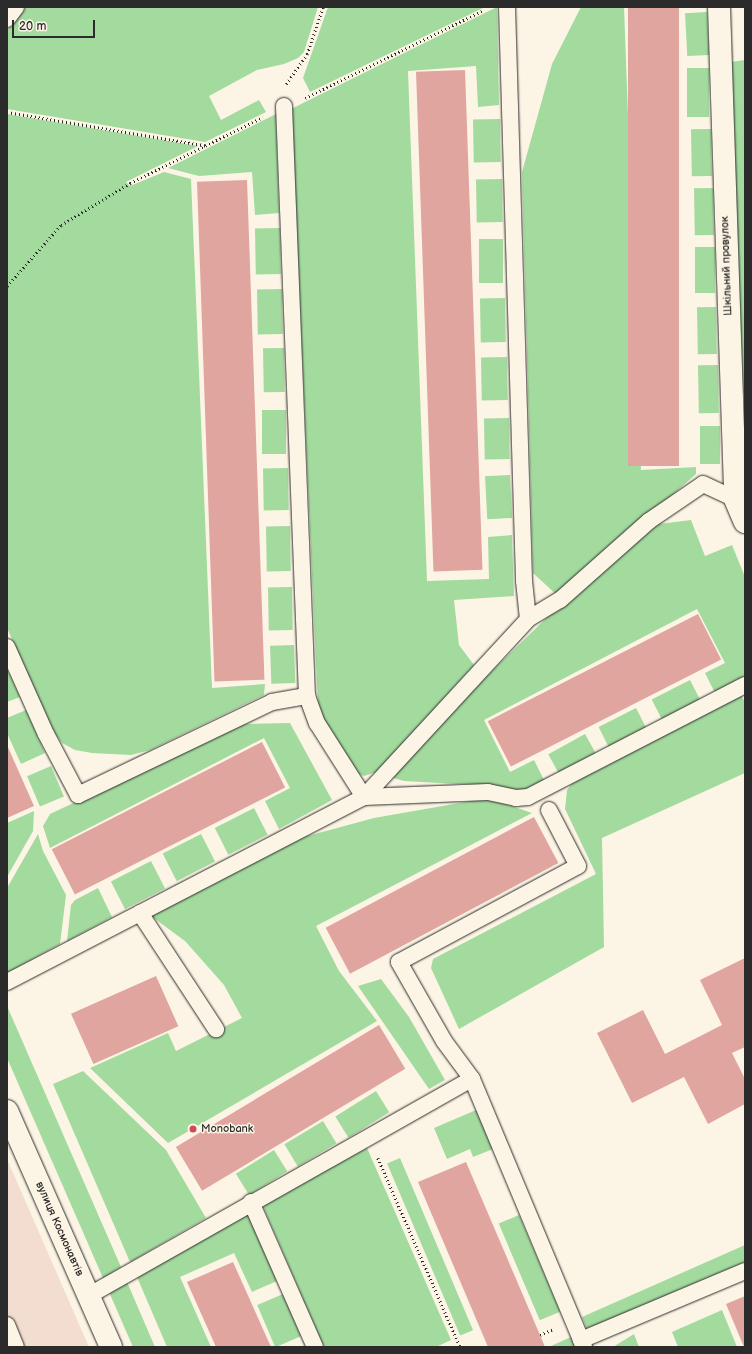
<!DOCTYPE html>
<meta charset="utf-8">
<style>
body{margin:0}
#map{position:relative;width:752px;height:1354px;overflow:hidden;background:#fcf5e5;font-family:"Balsamiq Sans",sans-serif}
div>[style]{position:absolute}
.built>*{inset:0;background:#f3ddd0}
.green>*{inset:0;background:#a3da9e;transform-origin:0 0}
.building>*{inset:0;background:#dfa59e;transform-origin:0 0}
.path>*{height:2.5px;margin-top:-1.25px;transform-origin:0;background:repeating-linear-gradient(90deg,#2b2b2b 0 1px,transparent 0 4px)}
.roads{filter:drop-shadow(0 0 1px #2b2b2b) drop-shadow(0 0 1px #2b2b2b)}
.service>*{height:16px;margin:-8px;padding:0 8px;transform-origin:8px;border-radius:8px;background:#fcf5e5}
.minor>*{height:22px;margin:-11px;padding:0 11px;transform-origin:11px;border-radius:11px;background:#fcf5e5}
.tertiary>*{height:22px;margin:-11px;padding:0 11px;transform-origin:11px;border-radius:11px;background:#fcf5e5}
.dots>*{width:11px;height:11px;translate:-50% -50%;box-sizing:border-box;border:2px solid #fcf5e5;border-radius:50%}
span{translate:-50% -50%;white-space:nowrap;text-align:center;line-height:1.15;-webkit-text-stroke:3px #fcf5e5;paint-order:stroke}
.street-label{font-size:11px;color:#2b2b2b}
.poi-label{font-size:11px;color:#2b2b2b}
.left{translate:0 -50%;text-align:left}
.frame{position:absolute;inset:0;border:8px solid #2b2b2b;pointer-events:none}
.scale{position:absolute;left:12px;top:20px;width:83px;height:18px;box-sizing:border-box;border:2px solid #2b2b2b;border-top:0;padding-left:5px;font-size:12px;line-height:14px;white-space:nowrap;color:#2b2b2b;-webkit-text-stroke:3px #fcf5e5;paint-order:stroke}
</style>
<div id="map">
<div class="built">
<i style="clip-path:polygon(7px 1159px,89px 1347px,7px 1347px)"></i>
</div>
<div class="green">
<i style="clip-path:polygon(25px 7px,318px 7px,304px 52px,298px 58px,284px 64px,257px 70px,209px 96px,221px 120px,259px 100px,266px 112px,205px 142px,7px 109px,7px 30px)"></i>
<i style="clip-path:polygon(328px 7px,485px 7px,310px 92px,303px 78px)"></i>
<i style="clip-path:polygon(497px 7px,499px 105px,478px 107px,476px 66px,408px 71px,427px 581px,489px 579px,488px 537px,512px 535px,514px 596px,454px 600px,459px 645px,474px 665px,377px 772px,364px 776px,359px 774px,322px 717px,318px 707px,291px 109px)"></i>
<i style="clip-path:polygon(581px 7px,624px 7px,641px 470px,696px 467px,696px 474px,558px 596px,533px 573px,522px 172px,552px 64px)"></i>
<i style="left:707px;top:12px;width:43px;height:22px;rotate:87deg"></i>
<i style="clip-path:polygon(745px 60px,745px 394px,742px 392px,731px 62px)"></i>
<i style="left:687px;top:68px;width:22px;height:49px"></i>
<i style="clip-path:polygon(7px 114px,198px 146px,126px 182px,130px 186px,164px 172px,191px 179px,212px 688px,265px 684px,264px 695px,150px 750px,131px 755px,92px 753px,75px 750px,62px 743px,53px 731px,7px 628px)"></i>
<i style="clip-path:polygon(276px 114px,279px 213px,255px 215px,252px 172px,199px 176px,168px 168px)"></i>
<i style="left:500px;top:119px;width:43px;height:27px;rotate:89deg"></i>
<i style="left:711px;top:129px;width:47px;height:20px;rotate:89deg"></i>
<i style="left:502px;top:179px;width:43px;height:26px;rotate:89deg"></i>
<i style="left:713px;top:188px;width:47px;height:19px;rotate:89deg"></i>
<i style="left:280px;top:228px;width:46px;height:25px;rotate:89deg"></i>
<i style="left:479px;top:239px;width:24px;height:44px"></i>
<i style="left:695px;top:247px;width:20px;height:46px"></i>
<i style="left:282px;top:289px;width:45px;height:25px;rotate:89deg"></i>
<i style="left:505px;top:298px;width:44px;height:25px;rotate:89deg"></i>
<i style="left:716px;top:307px;width:47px;height:19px;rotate:89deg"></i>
<i style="left:284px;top:348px;width:44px;height:21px;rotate:89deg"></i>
<i style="left:507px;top:357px;width:43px;height:26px;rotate:89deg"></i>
<i style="left:718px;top:365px;width:48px;height:20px;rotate:89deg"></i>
<i style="left:262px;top:410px;width:24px;height:44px"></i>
<i style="left:509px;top:418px;width:41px;height:25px;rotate:89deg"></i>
<i style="left:700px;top:426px;width:20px;height:38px"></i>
<i style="left:288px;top:468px;width:42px;height:25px;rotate:89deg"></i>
<i style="left:510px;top:475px;width:43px;height:25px;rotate:87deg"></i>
<i style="clip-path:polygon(691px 520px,705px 556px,732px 545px,745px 577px,745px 676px,715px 693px,705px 673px,725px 663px,697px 609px,484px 720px,510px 772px,534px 760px,544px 780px,520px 793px,494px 786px,404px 781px,390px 777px,464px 698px,562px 603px,651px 525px)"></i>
<i style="left:290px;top:526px;width:45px;height:24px;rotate:89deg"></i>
<i style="left:292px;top:587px;width:43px;height:24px;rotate:89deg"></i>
<i style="left:294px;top:645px;width:38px;height:24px;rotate:88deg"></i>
<i style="clip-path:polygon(7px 669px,20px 697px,7px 702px)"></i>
<i style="left:690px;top:680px;width:22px;height:43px;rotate:63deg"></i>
<i style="clip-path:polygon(741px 695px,745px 702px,745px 773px,602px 838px,604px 947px,459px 1029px,431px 968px,433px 959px,596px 874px,565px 809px,567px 790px,573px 782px)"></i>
<i style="left:636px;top:708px;width:22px;height:42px;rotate:63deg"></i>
<i style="clip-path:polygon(26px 710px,45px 753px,21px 764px,7px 733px,7px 718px)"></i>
<i style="clip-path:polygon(290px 723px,332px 800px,279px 829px,265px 801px,290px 788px,264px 738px,50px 848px,43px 826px,50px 814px,241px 724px)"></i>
<i style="left:585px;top:734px;width:23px;height:42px;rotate:61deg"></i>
<i style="left:51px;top:766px;width:33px;height:26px;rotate:67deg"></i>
<i style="clip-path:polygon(488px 798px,532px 813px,316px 926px,339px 971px,377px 1021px,168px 1143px,90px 1068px,168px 1033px,176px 1051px,242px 1018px,224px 985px,185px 941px,151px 916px,300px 838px,374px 818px)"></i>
<i style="left:254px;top:808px;width:30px;height:44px;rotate:63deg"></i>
<i style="clip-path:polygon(34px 811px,33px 831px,7px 877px,7px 823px)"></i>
<i style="clip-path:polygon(38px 834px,43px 851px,66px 895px,60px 944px,7px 973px,7px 888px)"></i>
<i style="left:201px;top:834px;width:31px;height:43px;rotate:63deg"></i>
<i style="left:151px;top:861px;width:31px;height:45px;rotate:63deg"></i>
<i style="clip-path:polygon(98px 888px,112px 917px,67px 941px,71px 905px,75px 900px)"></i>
<i style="clip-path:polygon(381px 979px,409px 1017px,445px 1080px,429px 1089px,358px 986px)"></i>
<i style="clip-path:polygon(7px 1006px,121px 1267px,103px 1278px,7px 1058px)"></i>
<i style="clip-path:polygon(83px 1071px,166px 1150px,206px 1218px,130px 1262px,53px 1084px)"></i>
<i style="left:376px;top:1091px;width:25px;height:48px;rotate:58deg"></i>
<i style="clip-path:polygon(476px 1110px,493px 1149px,473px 1157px,470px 1149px,447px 1159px,434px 1128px)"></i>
<i style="left:323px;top:1121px;width:26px;height:45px;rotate:59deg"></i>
<i style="clip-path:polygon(367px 1148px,451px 1340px,436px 1347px,324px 1347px,262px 1204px)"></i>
<i style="left:274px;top:1150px;width:25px;height:45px;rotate:58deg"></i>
<i style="left:400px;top:1158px;width:187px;height:14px;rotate:67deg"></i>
<i style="clip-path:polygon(248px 1213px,277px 1281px,252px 1292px,234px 1253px,180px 1277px,211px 1347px,167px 1347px,137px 1277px)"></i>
<i style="left:519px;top:1215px;width:105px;height:22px;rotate:67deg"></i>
<i style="clip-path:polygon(745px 1245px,745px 1262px,587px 1329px,582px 1317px)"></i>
<i style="clip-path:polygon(127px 1282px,155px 1347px,133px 1347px,109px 1292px)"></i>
<i style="left:283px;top:1294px;width:46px;height:28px;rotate:67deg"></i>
<i style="clip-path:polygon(722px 1310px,737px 1347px,678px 1347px,672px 1332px)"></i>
<i style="clip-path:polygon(634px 1334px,639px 1347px,613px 1347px)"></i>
<i style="clip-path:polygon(571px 1337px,575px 1347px,551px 1347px,551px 1346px)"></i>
</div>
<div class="building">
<i style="left:628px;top:7px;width:51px;height:459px"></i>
<i style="left:465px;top:70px;width:500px;height:49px;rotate:88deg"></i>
<i style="left:247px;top:180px;width:500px;height:50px;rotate:88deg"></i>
<i style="left:698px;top:614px;width:51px;height:236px;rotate:63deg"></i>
<i style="left:262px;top:742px;width:51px;height:236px;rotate:63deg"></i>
<i style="clip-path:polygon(7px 745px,34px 806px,7px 818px)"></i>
<i style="left:534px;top:817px;width:52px;height:236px;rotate:62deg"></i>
<i style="clip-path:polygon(745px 958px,745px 1047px,732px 1053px,745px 1079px,745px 1104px,708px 1124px,684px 1077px,632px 1103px,597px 1033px,643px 1010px,665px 1054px,722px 1025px,700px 980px)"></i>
<i style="left:156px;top:976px;width:55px;height:93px;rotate:66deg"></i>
<i style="left:379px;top:1025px;width:51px;height:237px;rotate:59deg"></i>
<i style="clip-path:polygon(466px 1162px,540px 1335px,545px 1347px,488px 1347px,418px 1182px)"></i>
<i style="clip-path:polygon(233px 1262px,250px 1300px,271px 1347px,216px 1347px,187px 1282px)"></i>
<i style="clip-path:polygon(745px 1296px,745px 1347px,744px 1347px,726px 1304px)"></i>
</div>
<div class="path">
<i style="left:286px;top:84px;width:37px;rotate:-55deg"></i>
<i style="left:307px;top:54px;width:50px;rotate:-71.2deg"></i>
<i style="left:305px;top:98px;width:199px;rotate:-26.2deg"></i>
<i style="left:7px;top:112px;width:203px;rotate:9.6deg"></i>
<i style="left:7px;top:286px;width:81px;rotate:-48.5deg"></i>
<i style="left:61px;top:225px;width:81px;rotate:-31.3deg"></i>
<i style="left:130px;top:183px;width:148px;rotate:-26.4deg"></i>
<i style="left:378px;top:1158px;width:206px;rotate:66.5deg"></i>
<i style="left:540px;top:1335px;width:14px;rotate:-25deg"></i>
</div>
<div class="roads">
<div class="service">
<i style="left:507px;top:7px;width:574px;rotate:88.3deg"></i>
<i style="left:524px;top:581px;width:38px;rotate:84deg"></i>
<i style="left:7px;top:19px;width:15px;rotate:-53deg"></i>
<i style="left:284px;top:106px;width:590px;rotate:87.77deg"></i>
<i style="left:307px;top:696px;width:29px;rotate:70deg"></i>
<i style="left:317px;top:723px;width:88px;rotate:57.6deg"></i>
<i style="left:7px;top:647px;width:95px;rotate:65.9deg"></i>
<i style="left:46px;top:734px;width:69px;rotate:62.3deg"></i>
<i style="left:78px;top:795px;width:215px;rotate:-25.6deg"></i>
<i style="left:272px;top:702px;width:36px;rotate:-10deg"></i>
<i style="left:364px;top:797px;width:124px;rotate:-2.3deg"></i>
<i style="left:488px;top:792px;width:29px;rotate:12deg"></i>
<i style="left:516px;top:798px;width:12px;rotate:-5deg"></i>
<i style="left:528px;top:797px;width:244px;rotate:-27.3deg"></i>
<i style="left:140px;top:913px;width:139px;rotate:56.8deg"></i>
<i style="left:7px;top:982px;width:402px;rotate:-27.4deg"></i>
<i style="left:364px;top:797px;width:242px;rotate:-47.3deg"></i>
<i style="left:528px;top:619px;width:37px;rotate:-31deg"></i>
<i style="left:560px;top:600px;width:119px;rotate:-41.6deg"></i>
<i style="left:649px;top:521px;width:65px;rotate:-34.4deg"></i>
<i style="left:703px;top:484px;width:35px;rotate:25deg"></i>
<i style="left:472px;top:1079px;width:47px;rotate:-126.4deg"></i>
<i style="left:444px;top:1041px;width:91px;rotate:-119.7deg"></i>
<i style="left:399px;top:962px;width:203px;rotate:-28.2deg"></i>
<i style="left:578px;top:866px;width:63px;rotate:-117.4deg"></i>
<i style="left:251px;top:1202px;width:158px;rotate:66.2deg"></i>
<i style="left:88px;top:1296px;width:441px;rotate:-29.5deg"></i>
<i style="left:472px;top:1079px;width:283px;rotate:67.3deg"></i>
<i style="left:7px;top:1325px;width:24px;rotate:68deg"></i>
<i style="left:584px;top:1347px;width:8px;rotate:-113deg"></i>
<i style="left:581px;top:1340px;width:178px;rotate:-22.8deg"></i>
</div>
<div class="minor">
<i style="left:719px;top:7px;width:492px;rotate:88.1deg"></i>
<i style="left:735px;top:499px;width:25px;rotate:67deg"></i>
</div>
<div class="tertiary">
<i style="left:7px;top:1111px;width:258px;rotate:66.2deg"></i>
</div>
</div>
<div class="dots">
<i style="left:193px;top:1129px;background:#d1495b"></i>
</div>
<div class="street-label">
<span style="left:727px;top:266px;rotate:-92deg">Шкільний провулок</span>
<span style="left:59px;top:1229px;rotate:66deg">вулиця Космонавтів</span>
</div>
<div class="poi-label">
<span class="left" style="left:201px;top:1129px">Monobank</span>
</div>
<div class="frame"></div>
<div class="scale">20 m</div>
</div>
